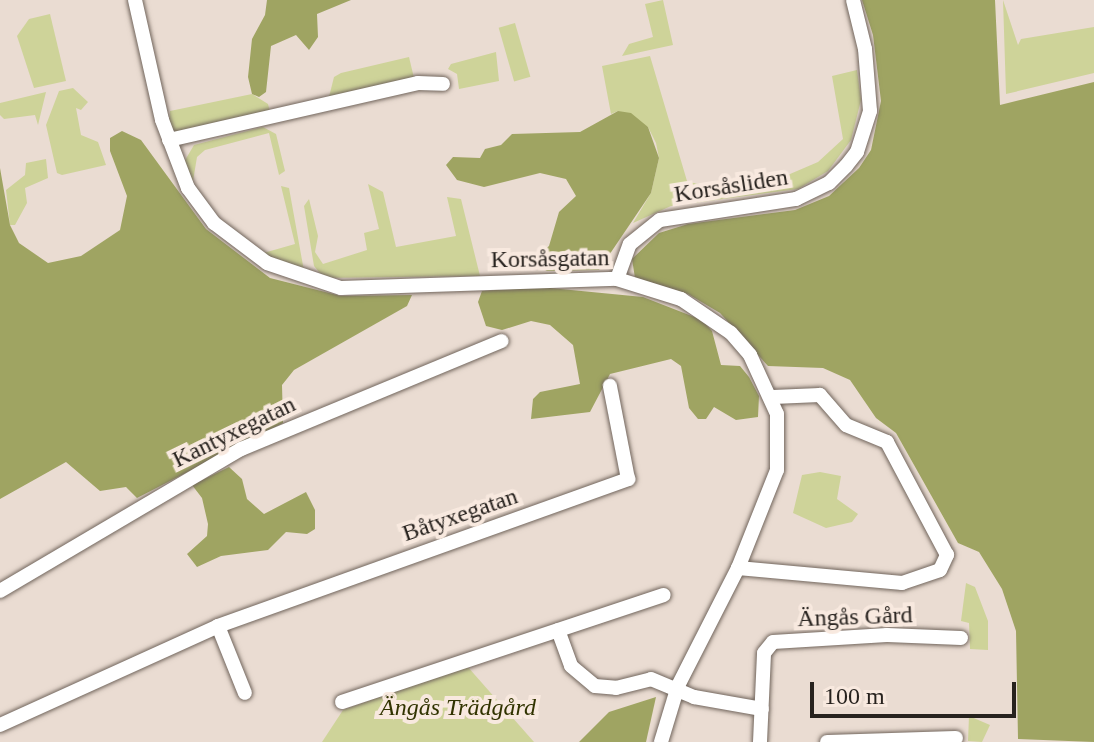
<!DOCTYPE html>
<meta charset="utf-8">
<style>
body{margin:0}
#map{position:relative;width:1094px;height:742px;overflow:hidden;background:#eadcd2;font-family:"Times New Roman",serif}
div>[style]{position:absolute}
.green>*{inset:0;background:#ced399;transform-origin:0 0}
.forest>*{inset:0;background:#9fa462}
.roads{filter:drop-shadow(0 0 2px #71655c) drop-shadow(0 0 2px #71655c)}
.minor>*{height:14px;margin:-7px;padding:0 7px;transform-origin:7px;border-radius:7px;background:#fff}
span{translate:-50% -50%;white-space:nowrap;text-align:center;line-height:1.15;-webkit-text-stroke:8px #f8e9df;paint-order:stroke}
.street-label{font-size:24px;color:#27221e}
.park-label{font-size:24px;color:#313300;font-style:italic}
.scale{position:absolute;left:810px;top:682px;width:206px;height:36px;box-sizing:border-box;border:4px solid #27221e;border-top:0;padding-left:10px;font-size:24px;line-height:28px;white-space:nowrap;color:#27221e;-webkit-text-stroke:6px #f8e9df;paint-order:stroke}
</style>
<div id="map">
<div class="green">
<i style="clip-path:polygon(663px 0,673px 45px,622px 56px,629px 44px,653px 37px,645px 4px)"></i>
<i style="clip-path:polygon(1003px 0,1018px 45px,1021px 39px,1094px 27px,1094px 73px,1006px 94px)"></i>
<i style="clip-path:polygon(50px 14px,66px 81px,34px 88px,17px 36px,29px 19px)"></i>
<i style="left:515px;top:23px;width:56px;height:17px;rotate:74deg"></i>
<i style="clip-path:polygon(496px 52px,499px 81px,459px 89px,457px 74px,448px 69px,451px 64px)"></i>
<i style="clip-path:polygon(650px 56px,687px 181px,698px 184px,783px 177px,818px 162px,843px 139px,832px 76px,857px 70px,861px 100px,851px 140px,828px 171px,798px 189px,671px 206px,633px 223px,651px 193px,659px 158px,656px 143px,648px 127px,618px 111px,611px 114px,602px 66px)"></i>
<i style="clip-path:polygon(409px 57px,414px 78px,329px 97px,334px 77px,341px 73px)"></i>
<i style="clip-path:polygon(73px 88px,88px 102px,81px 110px,76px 108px,81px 135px,98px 142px,106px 165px,62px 175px,57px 173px,46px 125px,59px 91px)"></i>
<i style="clip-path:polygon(46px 92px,38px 125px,35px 115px,4px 119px,0 115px,0 103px)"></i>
<i style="clip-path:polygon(252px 94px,268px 104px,270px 112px,178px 134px,169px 127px,170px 111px)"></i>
<i style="clip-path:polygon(263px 127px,276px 134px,285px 171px,279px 175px,269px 133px,205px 150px,197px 157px,193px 181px,184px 162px,194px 145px)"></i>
<i style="clip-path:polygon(46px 159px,48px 178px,25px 188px,27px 203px,15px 225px,10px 225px,6px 190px,25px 175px,26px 163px)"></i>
<i style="clip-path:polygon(368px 184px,383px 192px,396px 247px,456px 236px,447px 197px,461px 199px,480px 276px,324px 278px,314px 266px,304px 206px,309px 199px,318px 236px,315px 252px,323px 264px,367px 250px,364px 233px,379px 229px)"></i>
<i style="clip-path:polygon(281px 186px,289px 188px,304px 271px,260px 254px,295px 244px)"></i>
<i style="clip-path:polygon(820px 472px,841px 476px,837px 499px,858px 514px,852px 522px,826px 528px,793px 513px,802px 475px)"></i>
<i style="clip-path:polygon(966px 583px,975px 587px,988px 621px,988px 650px,970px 649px,969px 623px,961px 621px)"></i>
<i style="clip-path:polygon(467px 666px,534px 742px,322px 742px,343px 710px)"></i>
<i style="clip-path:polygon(969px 716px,990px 725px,982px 742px,968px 741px)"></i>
</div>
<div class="forest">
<i style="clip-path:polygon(267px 0,351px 0,317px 14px,318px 37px,309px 50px,296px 35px,271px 46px,266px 92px,259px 97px,252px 94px,248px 77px,252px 39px,265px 15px)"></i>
<i style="clip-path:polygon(862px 0,995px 0,1000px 105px,1094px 82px,1094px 742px,1018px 739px,1016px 631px,1002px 589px,979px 552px,958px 543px,896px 433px,876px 418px,850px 380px,823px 368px,768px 366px,720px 313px,688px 294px,635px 278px,632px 259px,659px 233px,688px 224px,795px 210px,829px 196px,859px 168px,871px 150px,881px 101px,873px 35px)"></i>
<i style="clip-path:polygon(618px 111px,631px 113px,648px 127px,659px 158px,651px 193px,599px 270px,547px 271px,536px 265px,535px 258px,549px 246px,559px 212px,576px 196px,566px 179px,540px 173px,484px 187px,457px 180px,446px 165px,453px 157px,480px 158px,485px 149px,501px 145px,512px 134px,580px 132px)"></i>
<i style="clip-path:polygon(122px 131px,141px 140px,206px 229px,270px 278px,341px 296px,412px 295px,407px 306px,294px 370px,282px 385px,283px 423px,137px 498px,126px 487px,100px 491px,66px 462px,0 499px,0 168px,10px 225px,19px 243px,48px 263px,81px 256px,120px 230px,127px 196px,110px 151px,110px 138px)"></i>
<i style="clip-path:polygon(540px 287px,643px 297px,702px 320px,712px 331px,721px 365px,740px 366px,749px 377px,759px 396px,758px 417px,736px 420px,714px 407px,706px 419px,698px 419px,689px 408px,681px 366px,671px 359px,610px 374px,590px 412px,531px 419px,533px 399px,540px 392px,580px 384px,573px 345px,550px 325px,531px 321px,502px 330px,486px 326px,478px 302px,482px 291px)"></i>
<i style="clip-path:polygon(229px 467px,242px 479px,247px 499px,264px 514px,306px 492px,315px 510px,315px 529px,307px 534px,286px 532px,268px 550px,221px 556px,197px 567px,187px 554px,207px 536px,208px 524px,202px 498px,192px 485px)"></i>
<i style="clip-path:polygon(656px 697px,646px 742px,579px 742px,609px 712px)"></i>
</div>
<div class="roads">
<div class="minor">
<i style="left:135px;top:0;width:123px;rotate:77.3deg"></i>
<i style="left:162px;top:120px;width:73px;rotate:69.1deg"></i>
<i style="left:188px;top:188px;width:44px;rotate:53.4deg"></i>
<i style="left:214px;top:223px;width:66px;rotate:37deg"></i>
<i style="left:267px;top:263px;width:78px;rotate:18.7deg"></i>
<i style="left:341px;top:288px;width:276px;rotate:-1.9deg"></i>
<i style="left:617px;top:279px;width:67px;rotate:17.4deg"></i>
<i style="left:681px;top:299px;width:60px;rotate:34.2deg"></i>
<i style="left:731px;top:333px;width:29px;rotate:49deg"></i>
<i style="left:750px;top:355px;width:65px;rotate:65.4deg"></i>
<i style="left:777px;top:414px;width:56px;rotate:90deg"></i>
<i style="left:777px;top:470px;width:105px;rotate:111.7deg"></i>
<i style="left:738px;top:568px;width:132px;rotate:117deg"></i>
<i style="left:678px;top:686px;width:59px;rotate:106.9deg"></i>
<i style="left:169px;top:140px;width:255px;rotate:-12.9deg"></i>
<i style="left:418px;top:83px;width:25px;rotate:2deg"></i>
<i style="left:617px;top:279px;width:37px;rotate:-70deg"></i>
<i style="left:630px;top:244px;width:38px;rotate:-39deg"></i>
<i style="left:660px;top:220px;width:138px;rotate:-8.8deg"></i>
<i style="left:796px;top:199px;width:37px;rotate:-26deg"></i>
<i style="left:829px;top:183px;width:24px;rotate:-45deg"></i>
<i style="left:846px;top:166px;width:18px;rotate:-52deg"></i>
<i style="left:857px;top:152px;width:43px;rotate:-72.4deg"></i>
<i style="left:870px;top:111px;width:62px;rotate:-94.6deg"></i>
<i style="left:865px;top:49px;width:50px;rotate:-103.8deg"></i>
<i style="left:738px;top:568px;width:165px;rotate:5.2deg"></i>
<i style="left:902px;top:583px;width:40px;rotate:-18.9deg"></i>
<i style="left:940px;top:570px;width:17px;rotate:-65deg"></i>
<i style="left:947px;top:555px;width:128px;rotate:-118deg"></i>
<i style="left:887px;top:442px;width:44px;rotate:-157.5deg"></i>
<i style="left:846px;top:425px;width:40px;rotate:-131deg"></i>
<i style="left:820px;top:395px;width:47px;rotate:177.6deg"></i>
<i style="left:0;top:591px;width:280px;rotate:-30.5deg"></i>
<i style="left:241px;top:449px;width:282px;rotate:-22.5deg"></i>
<i style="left:218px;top:626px;width:72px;rotate:68.1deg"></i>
<i style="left:558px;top:630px;width:38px;rotate:70deg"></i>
<i style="left:571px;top:666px;width:31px;rotate:40deg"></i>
<i style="left:595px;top:686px;width:21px;rotate:5deg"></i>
<i style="left:616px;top:688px;width:36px;rotate:-14deg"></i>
<i style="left:651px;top:679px;width:47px;rotate:22.7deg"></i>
<i style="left:694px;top:697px;width:69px;rotate:10deg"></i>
<i style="left:342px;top:702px;width:339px;rotate:-18.4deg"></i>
<i style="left:0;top:725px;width:239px;rotate:-24.4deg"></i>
<i style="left:218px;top:626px;width:436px;rotate:-19.7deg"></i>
<i style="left:628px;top:479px;width:95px;rotate:-101deg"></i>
<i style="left:760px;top:742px;width:89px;rotate:-87.4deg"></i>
<i style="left:764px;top:653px;width:14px;rotate:-51deg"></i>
<i style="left:773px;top:642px;width:114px;rotate:-3.5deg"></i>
<i style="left:887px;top:635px;width:74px;rotate:2.3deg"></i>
<i style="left:827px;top:742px;width:129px;rotate:-1.8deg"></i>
</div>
</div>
<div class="street-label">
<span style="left:731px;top:186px;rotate:-9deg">Korsåsliden</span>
<span style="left:550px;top:259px;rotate:-1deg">Korsåsgatan</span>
<span style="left:234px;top:432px;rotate:-26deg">Kantyxegatan</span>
<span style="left:460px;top:515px;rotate:-19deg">Båtyxegatan</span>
<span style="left:855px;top:617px;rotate:-2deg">Ängås Gård</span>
</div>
<div class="park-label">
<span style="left:458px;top:708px">Ängås Trädgård</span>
</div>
<div class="scale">100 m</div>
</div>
